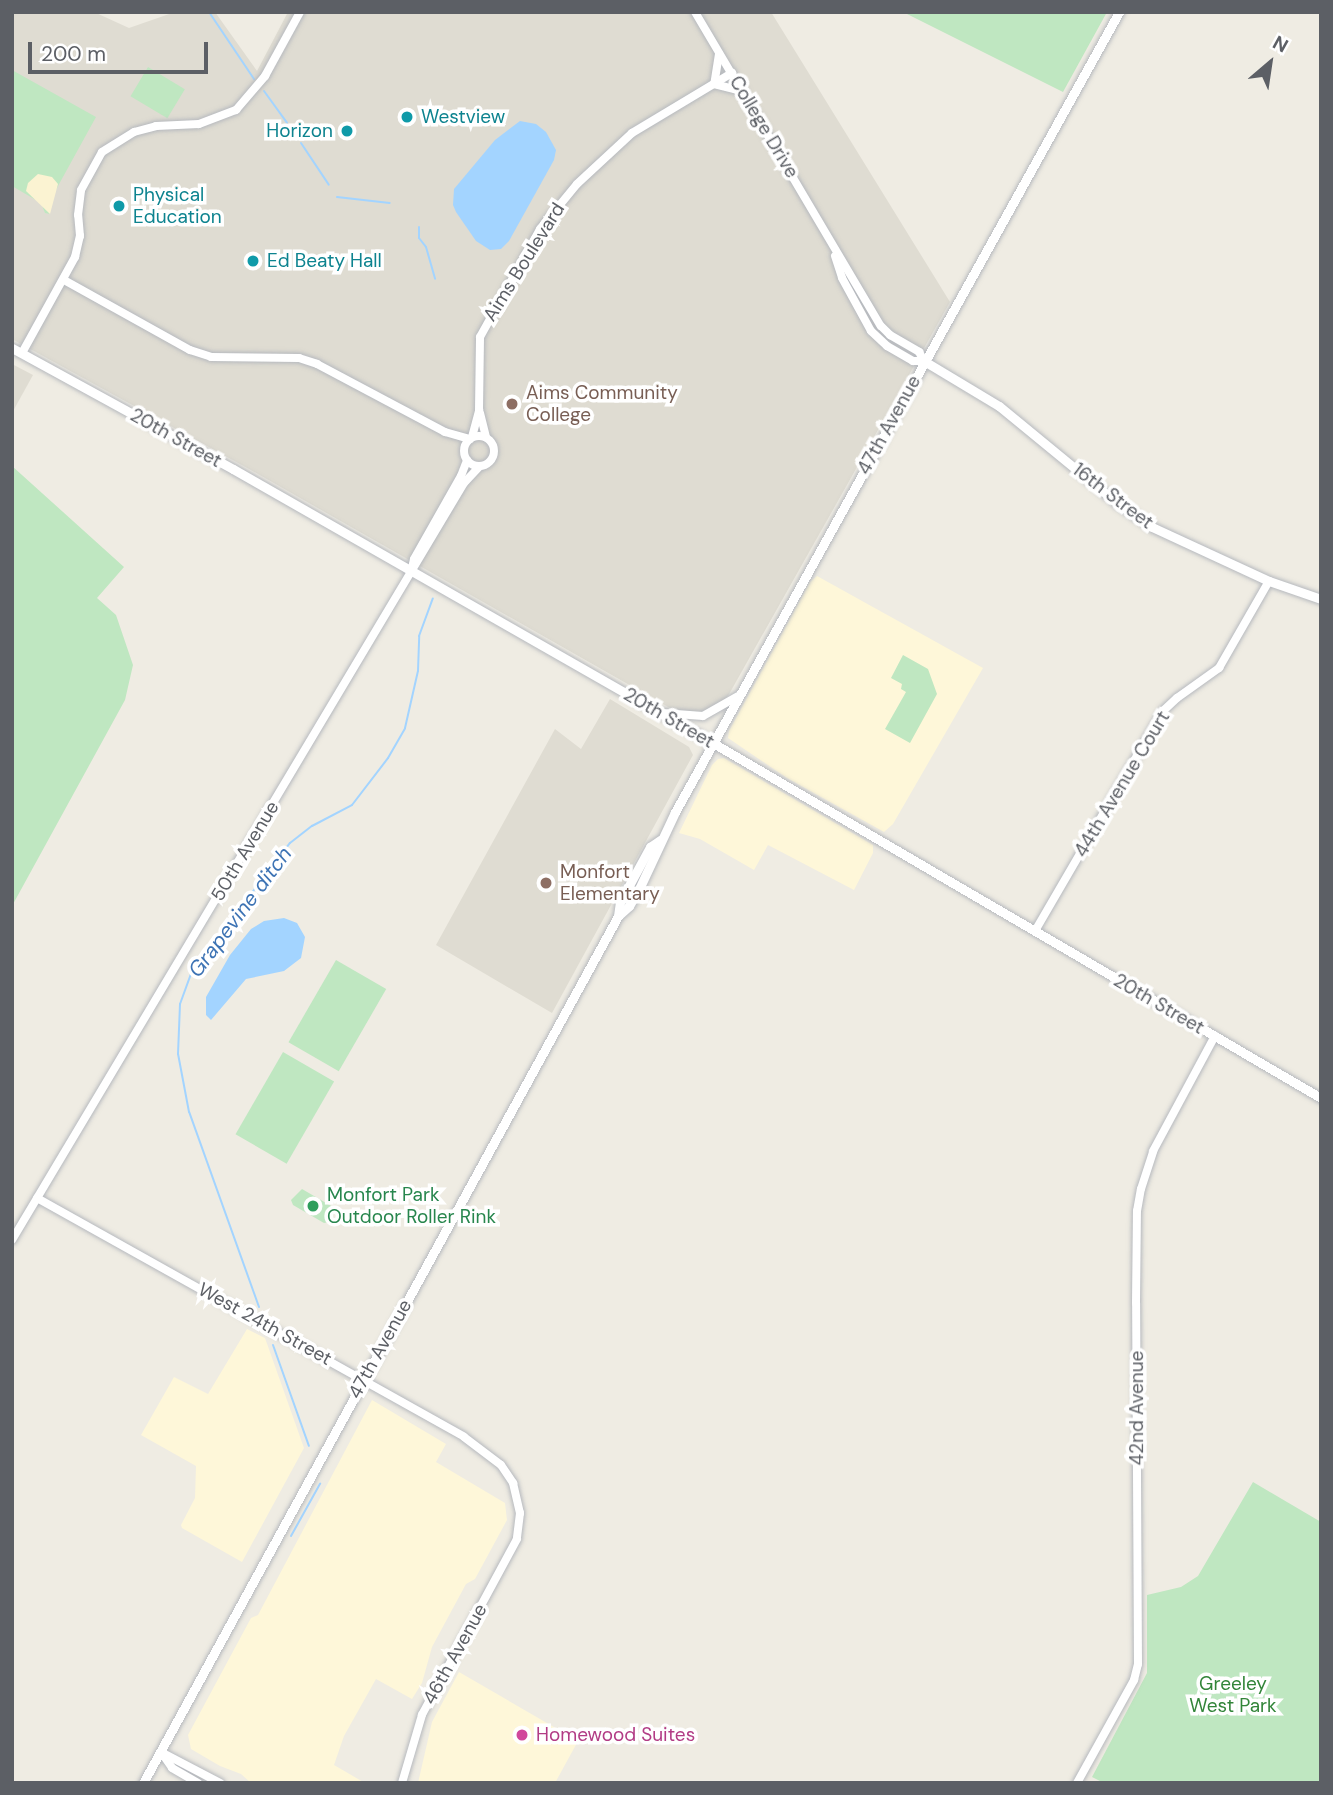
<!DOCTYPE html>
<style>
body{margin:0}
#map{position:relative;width:1333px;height:1795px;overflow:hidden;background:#efece3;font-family:"DM Sans",sans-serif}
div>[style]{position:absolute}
.commercial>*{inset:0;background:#fef7d9}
.education>*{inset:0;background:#dfdcd2}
.green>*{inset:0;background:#bfe7c1;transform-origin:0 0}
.sand>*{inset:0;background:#fbf3d2}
.water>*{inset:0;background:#a3d4ff}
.stream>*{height:2px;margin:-1px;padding:0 1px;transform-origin:1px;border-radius:1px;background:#a3d4ff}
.roads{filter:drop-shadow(0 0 2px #b6b9be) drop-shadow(0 0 2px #b6b9be)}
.tertiary>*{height:8px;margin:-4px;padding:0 4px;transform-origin:4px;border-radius:4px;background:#fff}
.tertiary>.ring{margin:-4px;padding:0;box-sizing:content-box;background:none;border:8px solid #fff;border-radius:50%}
.secondary>*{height:9px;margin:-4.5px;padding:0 4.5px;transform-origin:4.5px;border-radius:4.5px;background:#fff}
.dots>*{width:19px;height:19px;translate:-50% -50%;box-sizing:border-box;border:4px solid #fff;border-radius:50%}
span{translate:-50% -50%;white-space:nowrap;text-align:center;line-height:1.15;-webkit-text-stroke:7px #fff;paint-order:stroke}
.culture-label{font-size:19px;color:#0d838f}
.left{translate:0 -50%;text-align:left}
.right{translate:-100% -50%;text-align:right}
.street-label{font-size:19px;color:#5c5f65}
.education-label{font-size:19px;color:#785e54}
.leisure-label{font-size:19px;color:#27864d}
.park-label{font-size:19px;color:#328539}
.hotel-label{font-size:19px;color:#b23c85}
.water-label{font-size:21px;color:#3d73b4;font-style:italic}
.frame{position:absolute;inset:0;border:14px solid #5c5f65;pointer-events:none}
.north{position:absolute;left:1235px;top:28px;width:70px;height:70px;-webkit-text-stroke:5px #fff;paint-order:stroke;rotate:29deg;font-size:19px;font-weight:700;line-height:28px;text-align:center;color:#5c5f65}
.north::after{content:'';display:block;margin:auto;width:24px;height:32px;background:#5c5f65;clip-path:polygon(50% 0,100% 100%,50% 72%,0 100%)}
.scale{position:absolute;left:28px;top:42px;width:180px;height:32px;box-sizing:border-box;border:4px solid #5c5f65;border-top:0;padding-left:9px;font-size:21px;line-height:24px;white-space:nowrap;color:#5c5f65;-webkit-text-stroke:5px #fff;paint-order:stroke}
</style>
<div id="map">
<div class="commercial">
<i style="clip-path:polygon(817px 576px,983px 668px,893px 824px,884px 832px,787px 778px,728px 738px,729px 731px,810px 582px)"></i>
<i style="clip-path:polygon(724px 758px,873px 845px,873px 853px,854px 890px,768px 845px,754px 870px,700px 839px,679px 833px,712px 765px,718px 759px)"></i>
<i style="clip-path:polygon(247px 1329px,265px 1338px,304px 1448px,242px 1562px,182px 1528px,181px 1525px,195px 1498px,196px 1466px,141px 1435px,174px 1377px,208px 1394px)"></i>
<i style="clip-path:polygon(372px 1400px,446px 1444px,436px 1462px,505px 1503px,507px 1520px,475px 1579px,466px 1584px,432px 1647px,422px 1683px,412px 1699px,376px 1679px,344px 1736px,334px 1765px,365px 1783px,251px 1783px,241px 1774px,220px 1766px,191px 1749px,188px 1735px,251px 1618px,258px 1615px)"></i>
<i style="clip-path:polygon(459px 1672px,578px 1741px,555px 1783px,418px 1783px,432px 1722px)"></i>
</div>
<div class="education">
<i style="clip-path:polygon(12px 12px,94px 12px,129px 28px,175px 12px,215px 12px,257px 71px,288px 12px,771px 12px,950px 302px,728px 696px,715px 707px,693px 714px,670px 708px,249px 469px,12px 339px)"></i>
<i style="clip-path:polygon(12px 364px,33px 375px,12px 413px)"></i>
<i style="clip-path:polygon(610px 699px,689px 747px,693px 755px,552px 1013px,436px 945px,555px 729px,581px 749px)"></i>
</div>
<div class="green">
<i style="clip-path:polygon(903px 12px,1107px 12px,1063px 92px)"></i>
<i style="left:148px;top:67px;width:43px;height:34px;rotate:31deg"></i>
<i style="clip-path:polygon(12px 70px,96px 117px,58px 186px,50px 203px,50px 214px,45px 213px,41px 203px,12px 186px)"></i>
<i style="clip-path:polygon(12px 466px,124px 567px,97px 598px,116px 615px,133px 665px,125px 700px,12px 906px)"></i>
<i style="clip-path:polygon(903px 655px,928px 669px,937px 694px,910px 743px,885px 729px,906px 692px,901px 689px,902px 684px,891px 678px)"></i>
<i style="left:336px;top:960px;width:58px;height:95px;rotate:30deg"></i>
<i style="left:283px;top:1052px;width:59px;height:95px;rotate:30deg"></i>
<i style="clip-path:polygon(302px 1189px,333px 1207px,335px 1211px,329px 1222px,324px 1223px,293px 1205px,291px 1200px)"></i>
<i style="clip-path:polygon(1253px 1482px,1321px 1522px,1321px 1783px,1104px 1783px,1092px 1777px,1147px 1673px,1147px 1595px,1181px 1587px,1198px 1576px)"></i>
</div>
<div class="sand">
<i style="clip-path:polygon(38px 174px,52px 177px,58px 184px,50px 214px,26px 191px,28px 183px)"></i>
</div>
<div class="water">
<i style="clip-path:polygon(520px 121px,536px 124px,546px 132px,556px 150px,554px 160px,509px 241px,501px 249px,490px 250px,476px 241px,456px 212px,453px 205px,454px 189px,495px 140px)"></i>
<i style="clip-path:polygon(284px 918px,297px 923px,305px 937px,301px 958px,284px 971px,246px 979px,211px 1020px,206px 1015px,206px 997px,230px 955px,251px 929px,264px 921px)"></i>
</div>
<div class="stream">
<i style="left:209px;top:12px;width:81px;rotate:56.1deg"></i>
<i style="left:264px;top:91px;width:39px;rotate:54deg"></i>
<i style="left:301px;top:143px;width:50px;rotate:56.3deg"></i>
<i style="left:337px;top:197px;width:53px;rotate:6.5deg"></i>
<i style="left:419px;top:227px;width:11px;rotate:90deg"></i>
<i style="left:419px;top:238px;width:11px;rotate:52deg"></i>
<i style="left:426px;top:247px;width:33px;rotate:74deg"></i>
<i style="left:259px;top:1307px;width:207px;rotate:-109.7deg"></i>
<i style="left:189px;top:1112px;width:59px;rotate:-100.7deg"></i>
<i style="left:178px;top:1054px;width:50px;rotate:-87.7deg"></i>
<i style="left:180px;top:1004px;width:35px;rotate:-70deg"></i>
<i style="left:192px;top:971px;width:161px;rotate:-52.6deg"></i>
<i style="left:290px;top:843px;width:28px;rotate:-38deg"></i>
<i style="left:312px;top:826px;width:45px;rotate:-27.7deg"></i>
<i style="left:352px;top:805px;width:59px;rotate:-52.5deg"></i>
<i style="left:388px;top:758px;width:34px;rotate:-60deg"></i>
<i style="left:405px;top:728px;width:58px;rotate:-77.2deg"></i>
<i style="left:418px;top:671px;width:35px;rotate:-88deg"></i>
<i style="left:419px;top:636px;width:40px;rotate:-69.8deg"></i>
<i style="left:273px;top:1345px;width:107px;rotate:70.4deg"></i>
<i style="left:291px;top:1536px;width:60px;rotate:-60.9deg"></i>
</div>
<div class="roads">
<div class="tertiary">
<i style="left:695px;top:12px;width:365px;rotate:59.4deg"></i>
<i style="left:881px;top:326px;width:13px;rotate:45deg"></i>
<i style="left:890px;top:335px;width:34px;rotate:30deg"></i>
<i style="left:919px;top:352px;width:10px;rotate:61deg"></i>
<i style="left:719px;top:54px;width:30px;rotate:99deg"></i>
<i style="left:714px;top:84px;width:30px;rotate:14deg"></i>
<i style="left:835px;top:256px;width:23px;rotate:72deg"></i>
<i style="left:842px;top:278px;width:60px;rotate:61.3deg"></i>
<i style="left:871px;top:331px;width:22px;rotate:43deg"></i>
<i style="left:887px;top:346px;width:30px;rotate:30deg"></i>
<i style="left:913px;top:361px;width:11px"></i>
<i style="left:64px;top:280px;width:144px;rotate:29.1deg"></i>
<i style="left:190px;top:350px;width:22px;rotate:18deg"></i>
<i style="left:211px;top:357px;width:88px;rotate:0.7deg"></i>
<i style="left:299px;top:358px;width:19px;rotate:18deg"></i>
<i style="left:317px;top:364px;width:145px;rotate:28deg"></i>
<i style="left:445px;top:432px;width:26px;rotate:16deg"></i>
<i style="left:22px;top:353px;width:110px;rotate:-61.1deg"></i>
<i style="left:75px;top:257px;width:22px;rotate:-77deg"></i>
<i style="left:80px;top:236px;width:21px;rotate:-95deg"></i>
<i style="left:78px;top:215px;width:25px;rotate:-83deg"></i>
<i style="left:81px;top:190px;width:43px;rotate:-61.1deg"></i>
<i style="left:102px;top:152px;width:38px;rotate:-32deg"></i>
<i style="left:134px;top:132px;width:23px;rotate:-15deg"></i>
<i style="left:156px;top:126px;width:43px;rotate:-2.7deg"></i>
<i style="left:199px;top:124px;width:40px;rotate:-21deg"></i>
<i style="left:236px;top:110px;width:45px;rotate:-49.5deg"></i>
<i style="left:265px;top:76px;width:73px;rotate:-61.3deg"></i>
<i style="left:480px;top:413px;width:25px;rotate:76deg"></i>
<i class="ring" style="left:464px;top:436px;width:22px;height:22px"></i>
<i style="left:472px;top:437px;width:28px;rotate:-75deg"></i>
<i style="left:479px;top:410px;width:73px;rotate:-89.2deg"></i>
<i style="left:480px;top:337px;width:124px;rotate:-60.9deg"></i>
<i style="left:540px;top:229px;width:58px;rotate:-50.6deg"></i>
<i style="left:577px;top:184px;width:75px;rotate:-42.8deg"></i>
<i style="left:632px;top:133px;width:117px;rotate:-31deg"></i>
<i style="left:412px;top:568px;width:9px;rotate:-77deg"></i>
<i style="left:414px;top:559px;width:95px;rotate:-60.5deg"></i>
<i style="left:461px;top:476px;width:17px;rotate:-69deg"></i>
<i style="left:663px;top:713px;width:40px;rotate:4.3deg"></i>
<i style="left:703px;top:716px;width:40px;rotate:-29.7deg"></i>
<i style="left:1035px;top:931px;width:255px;rotate:-59.8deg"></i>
<i style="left:1163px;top:711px;width:19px;rotate:-43deg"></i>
<i style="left:1177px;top:698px;width:52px;rotate:-35.5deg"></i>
<i style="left:1219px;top:668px;width:100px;rotate:-60.1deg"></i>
<i style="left:37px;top:1198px;width:489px;rotate:29.2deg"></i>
<i style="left:464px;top:1437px;width:46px;rotate:37.1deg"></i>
<i style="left:501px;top:1465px;width:22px;rotate:56deg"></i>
<i style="left:513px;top:1483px;width:31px;rotate:77deg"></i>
<i style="left:520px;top:1513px;width:26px;rotate:97deg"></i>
<i style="left:517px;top:1539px;width:200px;rotate:118.4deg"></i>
<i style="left:422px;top:1715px;width:71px;rotate:106.4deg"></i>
<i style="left:12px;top:1240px;width:882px;rotate:-59.16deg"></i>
<i style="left:464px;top:483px;width:23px;rotate:-47deg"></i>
<i style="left:161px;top:1752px;width:67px;rotate:27.7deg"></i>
<i style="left:161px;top:1752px;width:19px;rotate:55deg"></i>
<i style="left:172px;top:1768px;width:30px;rotate:30deg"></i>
<i style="left:1077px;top:1783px;width:118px;rotate:-61deg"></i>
<i style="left:1134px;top:1680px;width:16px;rotate:-76deg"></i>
<i style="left:1138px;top:1664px;width:361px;rotate:-90.3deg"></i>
<i style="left:1136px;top:1303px;width:92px;rotate:-89.4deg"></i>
<i style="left:1137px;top:1211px;width:22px;rotate:-80deg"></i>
<i style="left:1141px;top:1189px;width:40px;rotate:-72deg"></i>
<i style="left:1153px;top:1151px;width:131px;rotate:-61.7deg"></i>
</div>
<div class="secondary">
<i style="left:12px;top:348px;width:252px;rotate:28.7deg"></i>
<i style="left:233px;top:469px;width:553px;rotate:29.72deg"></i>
<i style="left:713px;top:743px;width:704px;rotate:30.28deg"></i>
<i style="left:924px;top:361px;width:87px;rotate:31deg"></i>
<i style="left:999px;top:406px;width:153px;rotate:39.4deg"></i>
<i style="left:1117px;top:503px;width:42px;rotate:34.4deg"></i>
<i style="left:1152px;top:527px;width:129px;rotate:24.8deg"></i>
<i style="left:1269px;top:581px;width:55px;rotate:19.1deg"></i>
<i style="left:618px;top:916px;width:14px;rotate:-82deg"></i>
<i style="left:620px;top:902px;width:63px;rotate:-61.4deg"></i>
<i style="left:650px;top:847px;width:12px;rotate:-35deg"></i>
<i style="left:143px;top:1783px;width:989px;rotate:-61.28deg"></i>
<i style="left:618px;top:916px;width:15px;rotate:-42deg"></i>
<i style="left:629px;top:906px;width:20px;rotate:-60deg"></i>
<i style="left:639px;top:889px;width:85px;rotate:-64.9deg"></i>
<i style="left:675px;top:812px;width:915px;rotate:-60.97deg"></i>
</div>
</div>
<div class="dots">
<i style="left:407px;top:117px;background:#0f9aa8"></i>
<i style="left:347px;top:131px;background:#0f9aa8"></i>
<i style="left:119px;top:206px;background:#0f9aa8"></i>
<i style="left:253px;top:261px;background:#0f9aa8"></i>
<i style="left:512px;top:404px;background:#8d6e63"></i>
<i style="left:546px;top:883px;background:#8d6e63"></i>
<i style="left:313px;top:1206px;background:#2e9e5b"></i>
<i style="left:522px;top:1735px;background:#d1479c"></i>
</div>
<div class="culture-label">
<span class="left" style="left:421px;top:117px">Westview</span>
<span class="right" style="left:333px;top:131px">Horizon</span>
<span class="left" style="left:133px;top:206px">Physical<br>Education</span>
<span class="left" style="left:267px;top:261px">Ed Beaty Hall</span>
</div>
<div class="street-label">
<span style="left:764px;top:127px;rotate:59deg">College Drive</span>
<span style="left:524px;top:262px;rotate:-58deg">Aims Boulevard</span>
<span style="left:889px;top:425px;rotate:-61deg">47th Avenue</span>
<span style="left:176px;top:438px;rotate:29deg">20th Street</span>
<span style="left:1113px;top:496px;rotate:37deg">16th Street</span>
<span style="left:669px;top:718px;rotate:30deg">20th Street</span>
<span style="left:1122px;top:784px;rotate:-59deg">44th Avenue Court</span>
<span style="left:245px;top:851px;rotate:-59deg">50th Avenue</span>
<span style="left:1159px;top:1004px;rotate:30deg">20th Street</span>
<span style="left:265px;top:1324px;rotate:29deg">West 24th Street</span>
<span style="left:380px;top:1349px;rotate:-61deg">47th Avenue</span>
<span style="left:1137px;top:1408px;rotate:-90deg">42nd Avenue</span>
<span style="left:455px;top:1654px;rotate:-61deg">46th Avenue</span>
</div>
<div class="education-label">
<span class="left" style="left:526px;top:404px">Aims Community<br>College</span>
<span class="left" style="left:560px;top:883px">Monfort<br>Elementary</span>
</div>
<div class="leisure-label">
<span class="left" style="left:327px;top:1206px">Monfort Park<br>Outdoor Roller Rink</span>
</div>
<div class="park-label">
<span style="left:1233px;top:1695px">Greeley<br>West Park</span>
</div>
<div class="hotel-label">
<span class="left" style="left:536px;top:1735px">Homewood Suites</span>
</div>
<div class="water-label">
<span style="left:240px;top:912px;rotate:-53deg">Grapevine ditch</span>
</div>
<div class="frame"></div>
<div class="north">N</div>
<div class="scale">200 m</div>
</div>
